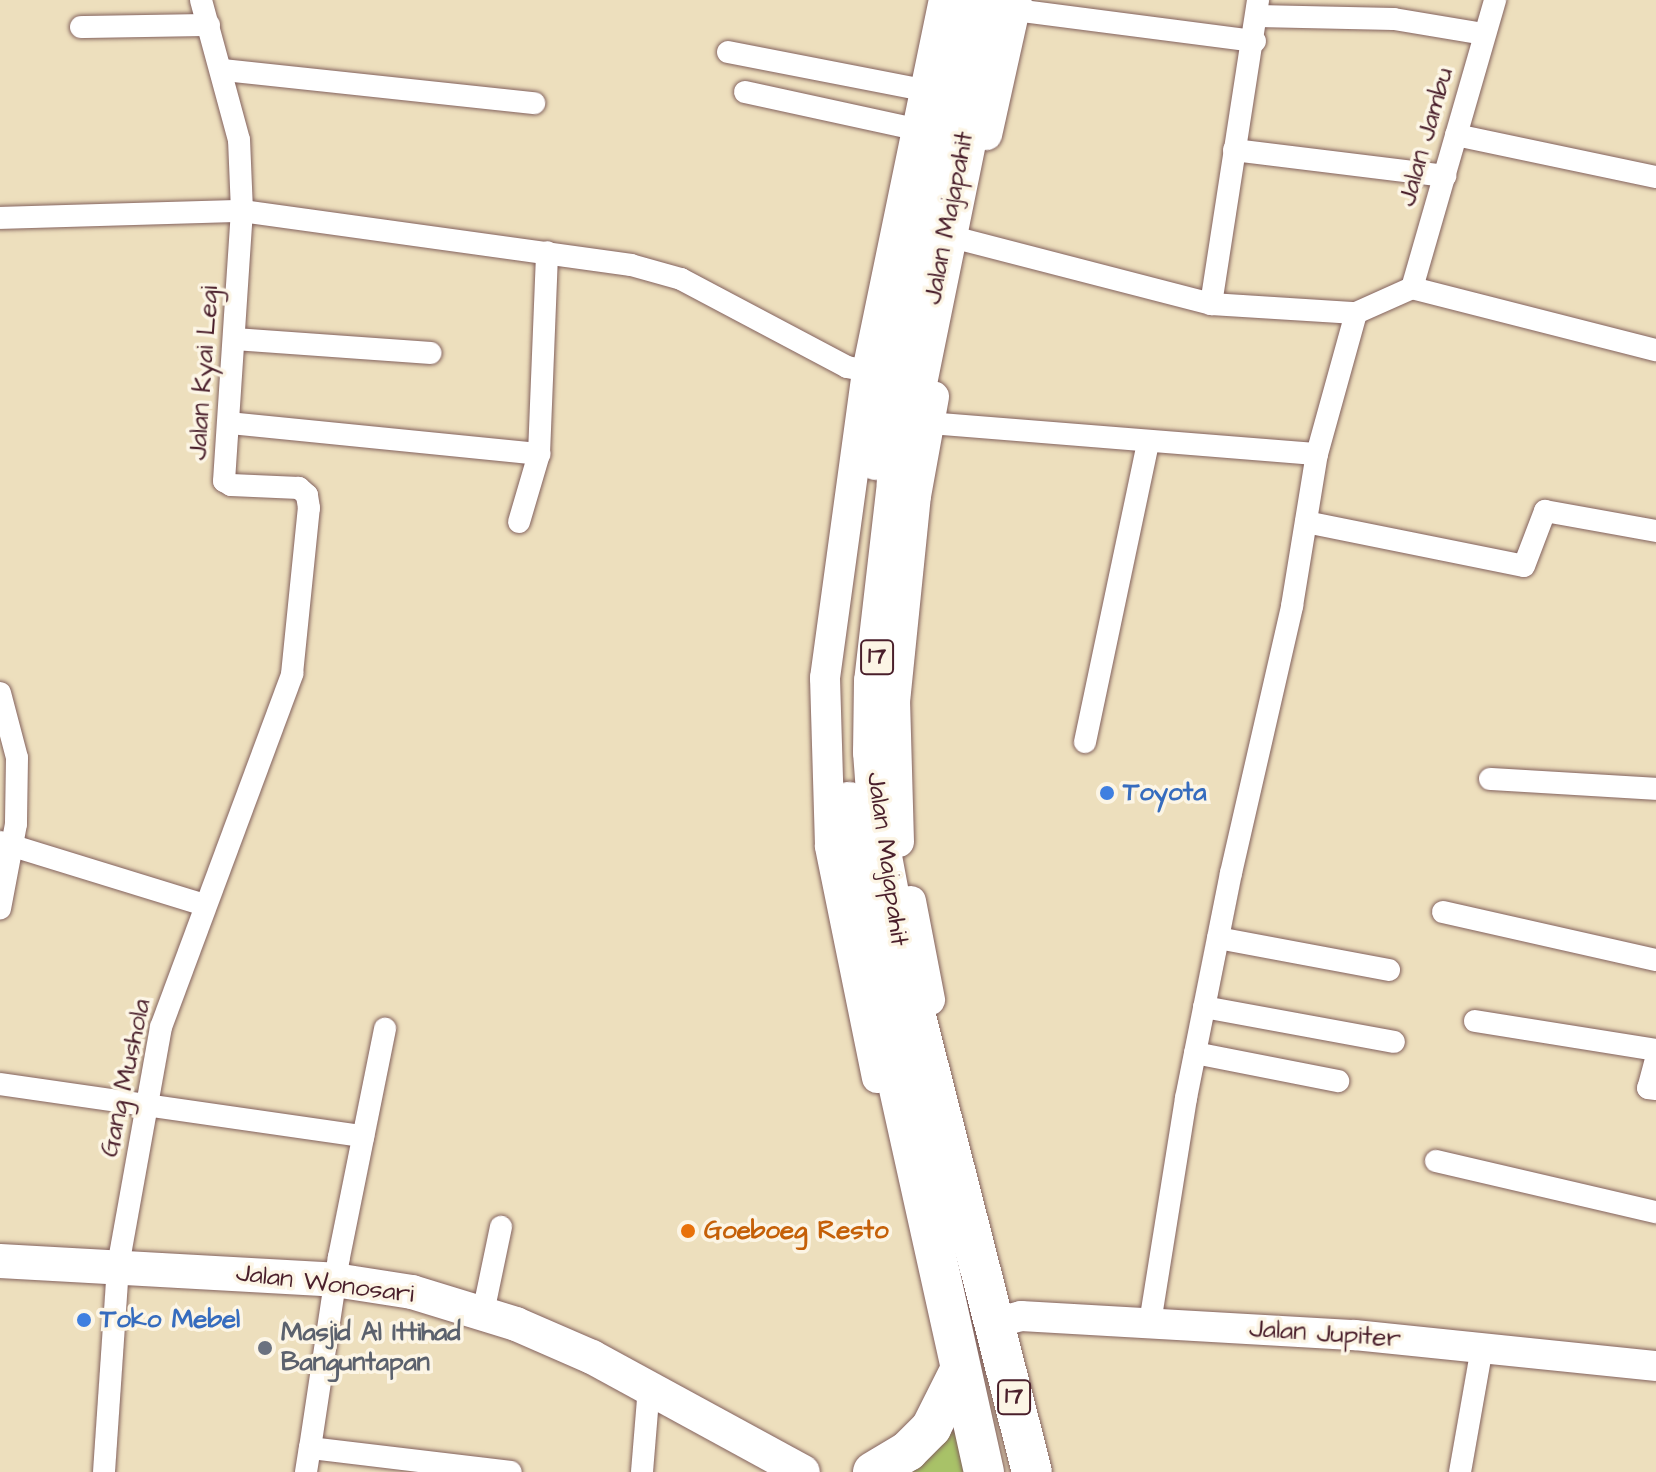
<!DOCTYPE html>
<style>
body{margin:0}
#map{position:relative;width:1656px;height:1472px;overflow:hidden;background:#eddfbd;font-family:"Architects Daughter",sans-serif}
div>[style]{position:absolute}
.green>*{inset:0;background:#a8c268}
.roads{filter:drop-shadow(0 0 2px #83625e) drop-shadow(0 0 2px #83625e)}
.street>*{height:22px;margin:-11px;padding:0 11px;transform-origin:11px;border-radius:11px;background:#fff}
.secondary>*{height:30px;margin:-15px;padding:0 15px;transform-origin:15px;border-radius:15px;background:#fff}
.primary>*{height:34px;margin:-17px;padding:0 17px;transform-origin:17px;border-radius:17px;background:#fff}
.highway>*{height:40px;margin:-20px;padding:0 20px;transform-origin:20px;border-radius:20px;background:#fff}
.dots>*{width:22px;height:22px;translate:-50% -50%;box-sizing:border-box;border:4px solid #fcf5e5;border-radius:50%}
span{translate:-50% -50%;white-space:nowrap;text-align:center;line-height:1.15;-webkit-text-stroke:7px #fcf5e5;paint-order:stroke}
.shield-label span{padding:2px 6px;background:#fcf5e5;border:2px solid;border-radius:6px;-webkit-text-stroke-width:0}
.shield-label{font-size:24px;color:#4a1f2b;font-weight:700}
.street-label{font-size:26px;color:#4a1f2b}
.shop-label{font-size:26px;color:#366cbe;font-weight:700}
.left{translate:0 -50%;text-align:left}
.food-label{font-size:26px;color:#c56008;font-weight:700}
.worship-label{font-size:26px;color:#5b616d;font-weight:700}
</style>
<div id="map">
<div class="green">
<i style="clip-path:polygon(958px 1404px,976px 1472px,891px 1472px)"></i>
</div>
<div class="roads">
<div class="street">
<i style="left:1015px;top:10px;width:242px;rotate:7.4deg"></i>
<i style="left:1257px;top:16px;width:137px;rotate:1.3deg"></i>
<i style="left:1394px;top:19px;width:91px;rotate:9.5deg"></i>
<i style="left:81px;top:27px;width:128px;rotate:-0.9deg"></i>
<i style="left:728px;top:52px;width:199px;rotate:11deg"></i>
<i style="left:224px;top:70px;width:312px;rotate:6.1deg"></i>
<i style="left:745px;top:92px;width:174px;rotate:12.3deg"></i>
<i style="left:1456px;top:135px;width:204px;rotate:11.9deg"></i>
<i style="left:1234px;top:150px;width:213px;rotate:7deg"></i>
<i style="left:0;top:218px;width:242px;rotate:-1.7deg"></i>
<i style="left:242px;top:211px;width:393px;rotate:7.9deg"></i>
<i style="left:631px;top:265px;width:52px;rotate:15.6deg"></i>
<i style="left:681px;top:279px;width:188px;rotate:27.9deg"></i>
<i style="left:847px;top:367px;width:20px;rotate:11deg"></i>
<i style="left:964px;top:240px;width:255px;rotate:14.5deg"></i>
<i style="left:1211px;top:304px;width:145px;rotate:3.6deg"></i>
<i style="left:1356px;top:313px;width:61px;rotate:-24.1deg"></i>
<i style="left:1412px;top:288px;width:252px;rotate:14.3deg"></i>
<i style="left:1412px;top:288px;width:300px;rotate:-73.9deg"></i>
<i style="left:1211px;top:304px;width:308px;rotate:-81.2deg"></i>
<i style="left:235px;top:339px;width:196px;rotate:4.1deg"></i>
<i style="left:229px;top:423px;width:312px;rotate:5.7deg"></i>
<i style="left:929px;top:423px;width:389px;rotate:4.6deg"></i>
<i style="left:519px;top:522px;width:71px;rotate:-73.6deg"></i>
<i style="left:539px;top:454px;width:202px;rotate:-87.7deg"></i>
<i style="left:1306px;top:522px;width:222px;rotate:11.4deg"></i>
<i style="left:1524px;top:566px;width:59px;rotate:-69.1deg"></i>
<i style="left:1545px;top:511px;width:113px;rotate:10.2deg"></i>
<i style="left:0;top:693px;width:67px;rotate:75.3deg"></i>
<i style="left:17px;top:758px;width:66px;rotate:90.9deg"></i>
<i style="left:16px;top:824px;width:86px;rotate:100.7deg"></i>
<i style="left:1085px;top:742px;width:307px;rotate:-78.1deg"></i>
<i style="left:1490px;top:779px;width:166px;rotate:3.4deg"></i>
<i style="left:0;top:842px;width:214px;rotate:17.1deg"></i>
<i style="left:1443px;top:912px;width:218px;rotate:12.7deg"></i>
<i style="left:1218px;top:938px;width:174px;rotate:10.6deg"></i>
<i style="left:1204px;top:1007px;width:193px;rotate:10.4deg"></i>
<i style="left:1475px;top:1021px;width:183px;rotate:9.1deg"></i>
<i style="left:1195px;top:1053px;width:146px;rotate:11.1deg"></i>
<i style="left:1656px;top:1059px;width:30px;rotate:105deg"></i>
<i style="left:1648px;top:1088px;width:8px;rotate:7deg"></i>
<i style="left:0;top:1084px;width:367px;rotate:8.2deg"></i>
<i style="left:1436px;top:1161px;width:226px;rotate:13.1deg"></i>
<i style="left:483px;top:1313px;width:88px;rotate:-78.2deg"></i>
<i style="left:1150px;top:1323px;width:228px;rotate:-80.9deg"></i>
<i style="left:1186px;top:1098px;width:229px;rotate:-78.7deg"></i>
<i style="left:1231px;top:873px;width:274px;rotate:-77.1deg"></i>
<i style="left:1292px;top:606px;width:154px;rotate:-80.7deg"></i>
<i style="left:1317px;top:454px;width:146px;rotate:-74.5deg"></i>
<i style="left:310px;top:1448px;width:193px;rotate:-81.4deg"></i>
<i style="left:339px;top:1257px;width:233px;rotate:-78.6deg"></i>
<i style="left:104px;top:1472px;width:206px;rotate:-86.1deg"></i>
<i style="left:118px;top:1266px;width:243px;rotate:-79.8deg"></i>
<i style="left:161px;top:1027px;width:377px;rotate:-69.6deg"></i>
<i style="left:292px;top:674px;width:167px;rotate:-84.2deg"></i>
<i style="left:309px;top:508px;width:13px;rotate:-99deg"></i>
<i style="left:307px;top:495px;width:11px;rotate:-139deg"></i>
<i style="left:299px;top:488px;width:68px;rotate:-177.5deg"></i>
<i style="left:231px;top:485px;width:8px;rotate:-150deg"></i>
<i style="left:224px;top:481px;width:271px;rotate:-86.2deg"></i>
<i style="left:242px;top:211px;width:71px;rotate:-92.4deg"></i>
<i style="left:239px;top:140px;width:145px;rotate:-105.2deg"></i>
<i style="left:306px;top:1472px;width:24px;rotate:-81deg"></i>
<i style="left:310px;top:1448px;width:202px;rotate:6.8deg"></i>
<i style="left:642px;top:1472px;width:85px;rotate:-85.3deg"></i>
<i style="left:1460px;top:1472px;width:127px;rotate:-80deg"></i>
</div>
<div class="secondary">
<i style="left:987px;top:135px;width:138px;rotate:-77.5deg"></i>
<i style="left:899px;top:842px;width:140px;rotate:-91.6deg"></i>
<i style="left:895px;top:702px;width:207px;rotate:-84.2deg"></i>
<i style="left:916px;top:496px;width:101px;rotate:-79.7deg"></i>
<i style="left:911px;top:901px;width:101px;rotate:79.1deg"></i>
<i style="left:877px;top:1078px;width:237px;rotate:-101.5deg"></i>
<i style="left:830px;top:846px;width:168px;rotate:-91.7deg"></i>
<i style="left:825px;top:678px;width:310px;rotate:-82.2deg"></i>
<i style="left:867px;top:371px;width:379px;rotate:-78.3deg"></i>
<i style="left:995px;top:1323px;width:27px;rotate:-15deg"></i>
<i style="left:1021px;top:1316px;width:335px;rotate:3.3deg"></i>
<i style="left:1355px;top:1335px;width:303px;rotate:5.9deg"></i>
</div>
<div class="primary">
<i style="left:0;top:1261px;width:336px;rotate:3.2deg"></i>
<i style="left:335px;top:1280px;width:78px;rotate:8.9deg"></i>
<i style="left:412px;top:1292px;width:109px;rotate:17.1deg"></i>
<i style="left:516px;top:1324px;width:83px;rotate:23.5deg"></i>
<i style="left:592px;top:1357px;width:240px;rotate:28.6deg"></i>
</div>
<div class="highway">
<i style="left:995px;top:0;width:493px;rotate:101.5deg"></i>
<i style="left:897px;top:483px;width:199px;rotate:96.6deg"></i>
<i style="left:874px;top:681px;width:71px;rotate:90.8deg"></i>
<i style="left:873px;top:752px;width:94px;rotate:85.7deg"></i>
<i style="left:880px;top:846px;width:118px;rotate:79.3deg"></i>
<i style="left:902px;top:962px;width:526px;rotate:75.7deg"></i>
<i style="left:876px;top:460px;width:469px;rotate:-79deg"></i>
<i style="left:849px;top:802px;width:176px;rotate:81.8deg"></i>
<i style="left:874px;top:976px;width:508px;rotate:77.5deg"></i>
<i style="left:873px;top:1472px;width:41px;rotate:-31deg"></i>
<i style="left:908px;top:1451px;width:33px;rotate:-45deg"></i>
<i style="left:931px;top:1428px;width:65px;rotate:-63.4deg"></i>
</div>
</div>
<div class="dots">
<i style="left:1107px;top:793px;background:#3f7fe0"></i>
<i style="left:688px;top:1231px;background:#e8710a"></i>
<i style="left:84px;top:1320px;background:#3f7fe0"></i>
<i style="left:265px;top:1348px;background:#6b7280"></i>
</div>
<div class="shield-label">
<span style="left:877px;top:657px">17</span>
<span style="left:1014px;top:1397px">17</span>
</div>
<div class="street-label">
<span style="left:1426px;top:137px;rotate:-74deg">Jalan Jambu</span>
<span style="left:949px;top:218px;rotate:-79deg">Jalan Majapahit</span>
<span style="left:204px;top:373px;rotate:-86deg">Jalan Kyai Legi</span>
<span style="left:887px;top:859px;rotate:82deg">Jalan Majapahit</span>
<span style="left:126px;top:1078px;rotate:-78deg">Gang Mushola</span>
<span style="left:325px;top:1284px;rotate:7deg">Jalan Wonosari</span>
<span style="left:1325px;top:1334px;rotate:4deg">Jalan Jupiter</span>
</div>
<div class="shop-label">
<span class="left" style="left:1123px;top:793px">Toyota</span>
<span class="left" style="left:100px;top:1320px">Toko Mebel</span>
</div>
<div class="food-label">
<span class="left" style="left:704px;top:1231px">Goeboeg Resto</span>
</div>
<div class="worship-label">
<span class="left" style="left:281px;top:1348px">Masjid Al Ittihad<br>Banguntapan</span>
</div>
</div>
